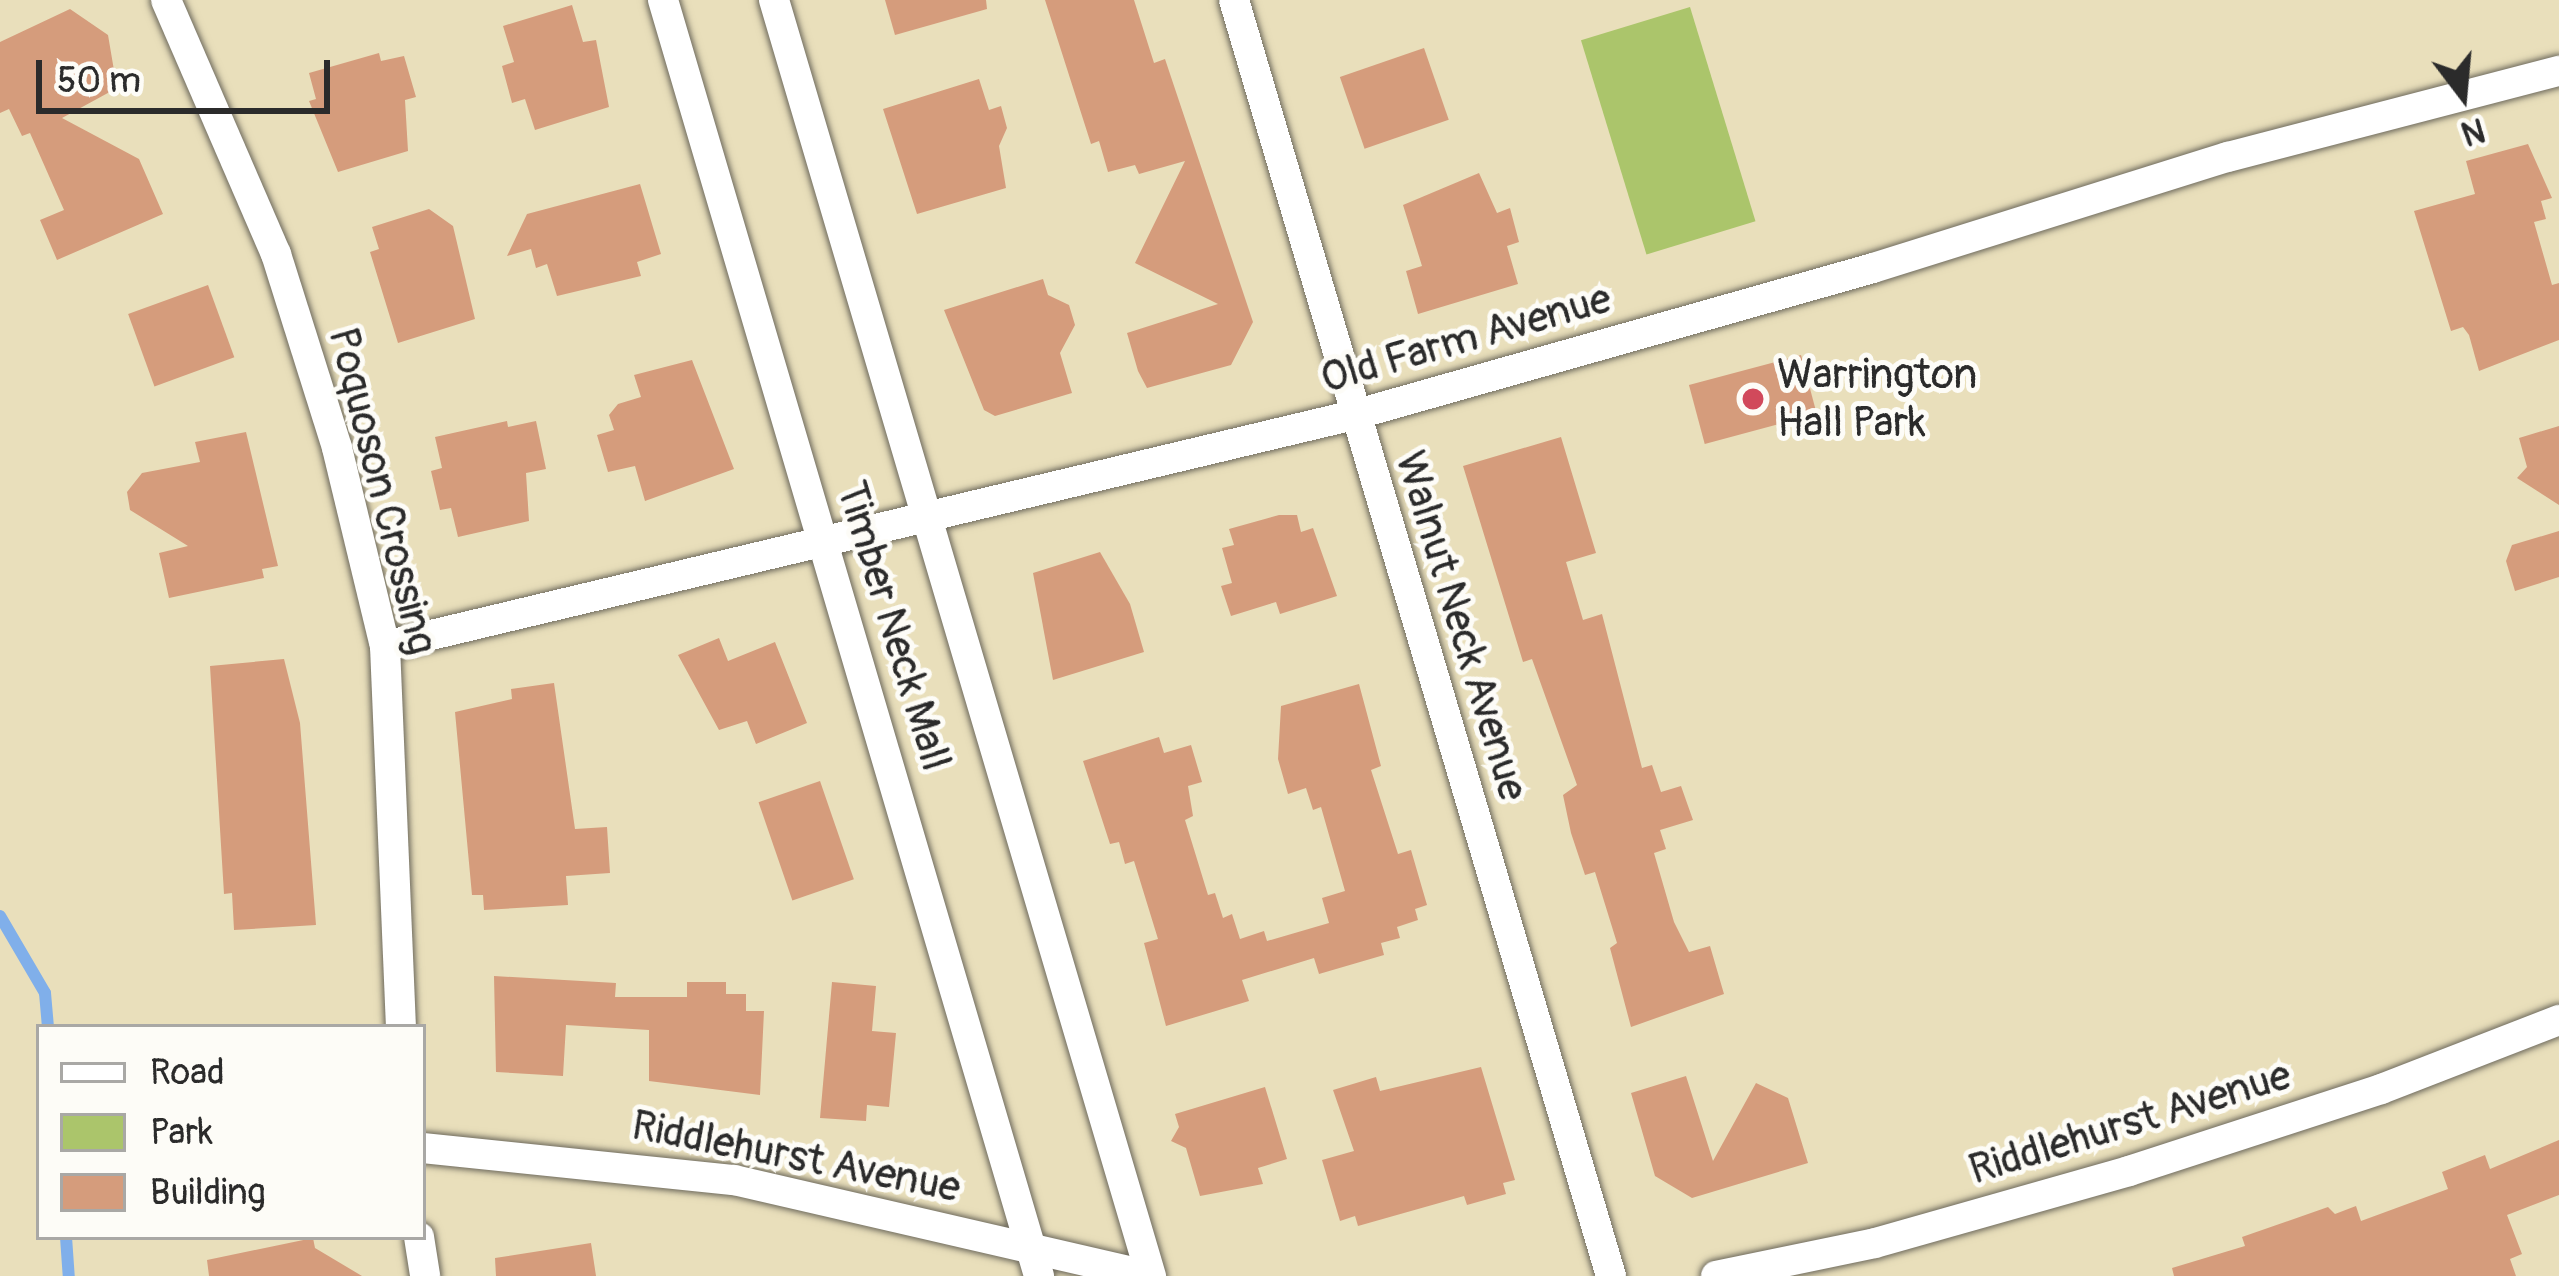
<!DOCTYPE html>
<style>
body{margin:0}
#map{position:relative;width:2559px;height:1276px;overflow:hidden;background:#e9dfbb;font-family:Pangolin,sans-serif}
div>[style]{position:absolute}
.green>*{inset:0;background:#abc56b;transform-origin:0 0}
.stream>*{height:12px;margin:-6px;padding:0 6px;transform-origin:6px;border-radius:6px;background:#80afea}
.building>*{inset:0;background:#d59c7c;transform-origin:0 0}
.roads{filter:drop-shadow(0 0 3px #6e6a5d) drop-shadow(0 0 3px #6e6a5d)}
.minor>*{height:30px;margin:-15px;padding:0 15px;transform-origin:15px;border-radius:15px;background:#fff}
.dots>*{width:33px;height:33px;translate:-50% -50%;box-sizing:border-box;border:6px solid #fdfcf7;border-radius:50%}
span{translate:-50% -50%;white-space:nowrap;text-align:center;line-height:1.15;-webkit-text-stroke:10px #fdfcf7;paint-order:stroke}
.street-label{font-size:42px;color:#2b2b2b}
.poi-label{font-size:42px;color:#2b2b2b}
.left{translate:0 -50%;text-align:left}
.legend{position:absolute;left:36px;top:1024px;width:390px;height:216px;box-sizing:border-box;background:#fdfcf7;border:3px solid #a9a8a5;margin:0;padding:15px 21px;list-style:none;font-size:36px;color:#2b2b2b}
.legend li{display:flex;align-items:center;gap:24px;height:60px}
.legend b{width:60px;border:3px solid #a9a8a5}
.north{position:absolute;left:2403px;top:36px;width:120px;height:120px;-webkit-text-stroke:9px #fdfcf7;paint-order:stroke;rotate:164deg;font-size:33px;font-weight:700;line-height:48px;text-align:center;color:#2b2b2b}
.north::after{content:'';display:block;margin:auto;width:42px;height:54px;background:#2b2b2b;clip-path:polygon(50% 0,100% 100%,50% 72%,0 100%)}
.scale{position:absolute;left:36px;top:60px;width:294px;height:54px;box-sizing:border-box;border:6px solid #2b2b2b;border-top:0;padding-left:15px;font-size:36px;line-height:42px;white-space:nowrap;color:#2b2b2b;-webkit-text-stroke:9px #fdfcf7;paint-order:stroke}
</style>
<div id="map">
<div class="green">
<i style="left:1690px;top:7px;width:224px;height:114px;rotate:73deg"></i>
</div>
<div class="stream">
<i style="left:0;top:916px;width:89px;rotate:59.7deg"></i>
<i style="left:45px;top:993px;width:34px;rotate:85deg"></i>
<i style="left:66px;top:1237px;width:39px;rotate:86deg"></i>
</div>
<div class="building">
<i style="clip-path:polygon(885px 0,986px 0,987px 9px,895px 35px)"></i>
<i style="clip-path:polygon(1045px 0,1134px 0,1154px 63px,1165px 59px,1253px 322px,1231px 365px,1147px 388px,1138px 371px,1127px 333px,1218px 304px,1135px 263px,1185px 161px,1139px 174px,1135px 165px,1108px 172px,1099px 141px,1091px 144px)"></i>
<i style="clip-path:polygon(572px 5px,583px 42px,596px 40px,609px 107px,535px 130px,525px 99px,512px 103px,502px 66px,514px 62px,503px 26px)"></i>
<i style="clip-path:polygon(70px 9px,108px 35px,117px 88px,62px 118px,139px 159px,163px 214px,57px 260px,40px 220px,64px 210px,30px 133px,22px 136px,9px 109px,0 113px,0 42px)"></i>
<i style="left:1424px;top:48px;width:76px;height:89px;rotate:71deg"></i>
<i style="clip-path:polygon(379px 53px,381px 61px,404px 56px,416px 97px,405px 100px,408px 151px,338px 172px,309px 101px,316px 99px,309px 73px)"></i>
<i style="clip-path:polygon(979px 79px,989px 110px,1001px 106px,1007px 128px,999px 146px,1006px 188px,917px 214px,883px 109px)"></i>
<i style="clip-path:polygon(2528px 144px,2552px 198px,2541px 201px,2546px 219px,2534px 222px,2552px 285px,2559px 283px,2559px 340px,2479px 371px,2469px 335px,2463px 327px,2451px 331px,2414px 211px,2475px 194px,2466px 161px)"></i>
<i style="clip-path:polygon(1479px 173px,1497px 213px,1510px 208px,1519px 242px,1507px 246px,1518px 284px,1418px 314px,1406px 271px,1422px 266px,1403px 205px)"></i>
<i style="clip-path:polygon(640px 184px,661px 254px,637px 262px,641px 276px,557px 296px,547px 264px,536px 268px,531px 249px,507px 256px,527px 214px)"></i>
<i style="clip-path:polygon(429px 209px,453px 226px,475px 319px,398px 343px,370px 252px,379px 249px,372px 227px)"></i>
<i style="clip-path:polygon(1043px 279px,1048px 295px,1069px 305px,1075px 325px,1060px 353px,1072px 393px,995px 416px,984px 410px,944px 310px)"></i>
<i style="left:208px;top:285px;width:77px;height:85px;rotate:70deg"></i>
<i style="left:1801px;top:355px;width:61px;height:116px;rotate:75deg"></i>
<i style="clip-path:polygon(692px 360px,734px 469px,645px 501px,635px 466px,608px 472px,597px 435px,614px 430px,609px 415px,618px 404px,641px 397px,634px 375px)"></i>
<i style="clip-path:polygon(507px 421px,508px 427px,536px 421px,546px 469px,526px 473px,529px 521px,458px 537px,451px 508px,440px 510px,431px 471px,442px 468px,435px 437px)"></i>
<i style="clip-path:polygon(2559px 426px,2559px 505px,2517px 478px,2527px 467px,2519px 438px)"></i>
<i style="clip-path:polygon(246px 432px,278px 566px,262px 569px,264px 578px,169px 598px,159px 553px,188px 546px,130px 510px,127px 492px,142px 473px,200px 462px,195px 442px)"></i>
<i style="clip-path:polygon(1561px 437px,1596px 553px,1566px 562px,1583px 620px,1602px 614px,1642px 768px,1652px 765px,1661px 792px,1681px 786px,1693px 820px,1660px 830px,1666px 849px,1654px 853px,1674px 922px,1689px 952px,1710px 946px,1724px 994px,1631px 1027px,1610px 948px,1617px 943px,1595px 872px,1585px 875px,1571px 833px,1563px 795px,1577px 785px,1532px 659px,1523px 662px,1463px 466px)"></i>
<i style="clip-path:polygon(1279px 515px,1297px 515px,1301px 532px,1313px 528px,1337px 596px,1280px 614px,1276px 602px,1231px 616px,1221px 586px,1232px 583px,1222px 548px,1234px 545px,1229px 529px)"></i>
<i style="clip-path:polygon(2559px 531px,2559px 577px,2515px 591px,2506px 561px,2512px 545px)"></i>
<i style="clip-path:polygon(1100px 552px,1130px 604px,1144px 652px,1053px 680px,1033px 573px)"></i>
<i style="clip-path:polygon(719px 638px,728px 661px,775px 642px,807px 723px,756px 744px,747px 721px,719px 730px,678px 655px)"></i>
<i style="clip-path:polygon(284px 659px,300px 723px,316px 925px,234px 930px,232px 893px,224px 894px,210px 666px)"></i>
<i style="clip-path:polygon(554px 683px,575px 829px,607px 827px,610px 873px,566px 876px,568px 905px,484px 910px,483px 895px,472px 895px,455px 712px,512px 699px,511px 689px)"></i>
<i style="clip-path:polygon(1359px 684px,1381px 766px,1371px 770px,1398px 854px,1411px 850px,1427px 905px,1415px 909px,1418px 920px,1397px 927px,1400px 938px,1381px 943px,1384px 955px,1319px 974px,1314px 958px,1242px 980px,1249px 1001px,1166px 1026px,1144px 943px,1158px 939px,1134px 861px,1125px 864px,1119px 842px,1110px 844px,1083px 761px,1159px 737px,1164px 753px,1191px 745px,1202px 782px,1188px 786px,1193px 816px,1185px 820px,1208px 895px,1215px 893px,1223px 918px,1232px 914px,1240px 939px,1264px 931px,1267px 941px,1329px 923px,1322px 898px,1345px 891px,1321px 807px,1313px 810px,1306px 788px,1288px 794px,1278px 759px,1281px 706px)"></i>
<i style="left:820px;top:781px;width:104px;height:65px;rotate:71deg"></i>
<i style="clip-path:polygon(494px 976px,616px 983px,615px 997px,687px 997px,687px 982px,726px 982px,726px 994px,746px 994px,746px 1011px,764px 1011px,760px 1095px,649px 1081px,649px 1030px,566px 1025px,563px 1076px,496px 1072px)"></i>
<i style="clip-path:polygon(832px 982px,876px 986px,872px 1031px,896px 1033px,889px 1107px,867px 1105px,866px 1121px,820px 1118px)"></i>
<i style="clip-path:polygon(1481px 1067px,1515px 1180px,1503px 1183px,1506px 1194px,1467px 1205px,1464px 1196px,1358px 1226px,1355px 1216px,1340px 1221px,1322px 1160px,1354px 1151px,1333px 1090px,1376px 1077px,1380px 1091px)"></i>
<i style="clip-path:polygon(1686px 1076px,1713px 1161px,1756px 1083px,1788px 1098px,1808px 1163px,1692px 1198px,1655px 1176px,1631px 1093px)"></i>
<i style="clip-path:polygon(1265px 1087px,1287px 1159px,1258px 1168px,1263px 1184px,1200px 1196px,1186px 1148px,1171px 1141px,1179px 1127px,1175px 1114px)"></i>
<i style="clip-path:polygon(2559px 1140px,2559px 1195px,2507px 1215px,2522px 1254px,2510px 1259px,2516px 1276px,2174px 1276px,2172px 1268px,2245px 1246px,2242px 1237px,2328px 1207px,2335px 1214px,2356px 1206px,2361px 1221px,2448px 1189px,2442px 1172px,2485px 1155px,2490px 1169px)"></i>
<i style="clip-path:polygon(313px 1238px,315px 1248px,362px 1276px,209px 1276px,207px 1260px)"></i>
<i style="clip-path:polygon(591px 1243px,596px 1276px,496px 1276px,495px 1258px)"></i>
</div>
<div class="roads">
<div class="minor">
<i style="left:166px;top:0;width:277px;rotate:66.6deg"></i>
<i style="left:276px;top:254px;width:203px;rotate:72.5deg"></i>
<i style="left:337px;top:448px;width:204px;rotate:76.4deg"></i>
<i style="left:385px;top:646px;width:381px;rotate:87.6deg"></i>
<i style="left:663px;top:0;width:1330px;rotate:73.58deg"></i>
<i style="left:774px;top:0;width:1331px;rotate:73.54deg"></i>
<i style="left:1234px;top:0;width:1331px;rotate:73.54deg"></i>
<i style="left:385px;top:646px;width:996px;rotate:-13.41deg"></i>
<i style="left:1354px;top:415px;width:539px;rotate:-15.81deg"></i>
<i style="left:1873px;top:268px;width:372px;rotate:-17.4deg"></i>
<i style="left:2228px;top:157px;width:342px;rotate:-14.6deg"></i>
<i style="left:423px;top:1148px;width:313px;rotate:5.9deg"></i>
<i style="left:734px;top:1180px;width:426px;rotate:13deg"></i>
<i style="left:419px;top:1237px;width:39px;rotate:81deg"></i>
<i style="left:1716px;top:1276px;width:162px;rotate:-11.7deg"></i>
<i style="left:1875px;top:1243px;width:264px;rotate:-15.8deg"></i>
<i style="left:2129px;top:1171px;width:265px;rotate:-18deg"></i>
<i style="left:2381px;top:1089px;width:191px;rotate:-21.2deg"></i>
</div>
</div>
<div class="dots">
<i style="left:1753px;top:399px;background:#d1495b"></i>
</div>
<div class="street-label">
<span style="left:1466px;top:339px;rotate:-16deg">Old Farm Avenue</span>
<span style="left:382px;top:491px;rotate:76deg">Poquoson Crossing</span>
<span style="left:893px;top:626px;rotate:73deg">Timber Neck Mall</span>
<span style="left:1461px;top:626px;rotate:73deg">Walnut Neck Avenue</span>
<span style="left:2130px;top:1123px;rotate:-17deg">Riddlehurst Avenue</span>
<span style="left:796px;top:1157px;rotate:11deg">Riddlehurst Avenue</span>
</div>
<div class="poi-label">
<span class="left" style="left:1777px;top:399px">Warrington<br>Hall Park</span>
</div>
<ul class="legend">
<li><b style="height:15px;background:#fff"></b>Road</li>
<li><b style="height:33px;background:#abc56b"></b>Park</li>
<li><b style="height:33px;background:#d59c7c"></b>Building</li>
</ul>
<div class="north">N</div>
<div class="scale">50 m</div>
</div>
